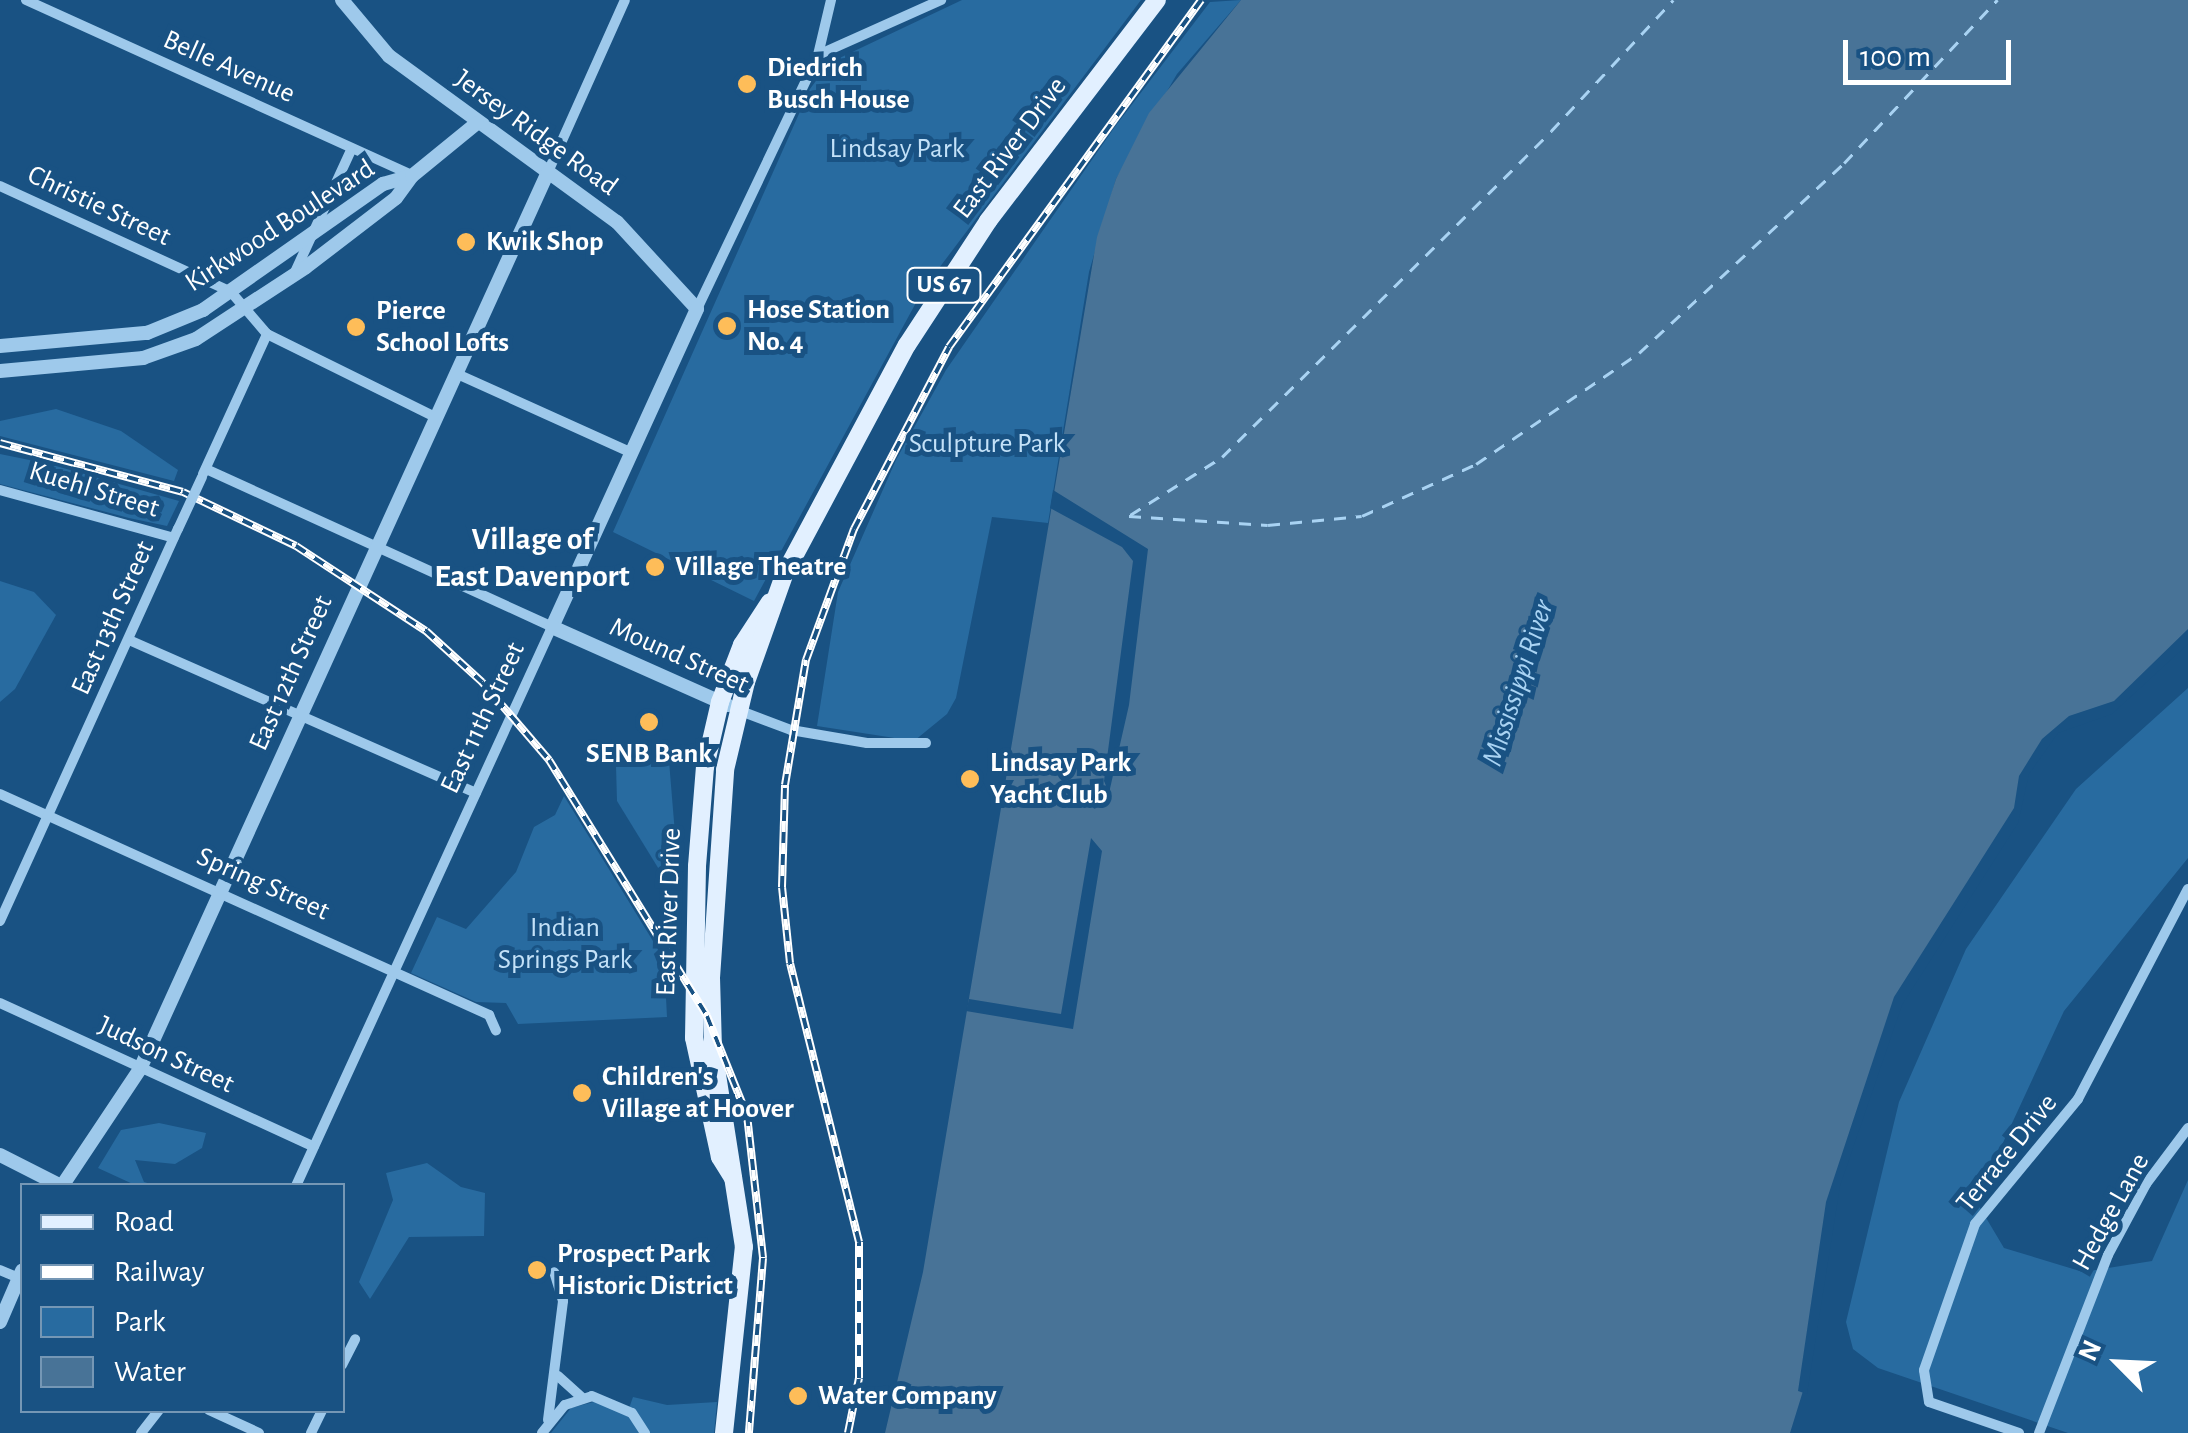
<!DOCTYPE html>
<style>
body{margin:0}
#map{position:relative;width:2188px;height:1433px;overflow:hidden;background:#195283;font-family:"Alegreya Sans",sans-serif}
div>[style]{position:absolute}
.green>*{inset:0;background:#286ba0}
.water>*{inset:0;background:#487397}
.pier>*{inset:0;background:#195283}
.ferry>*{height:2.5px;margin-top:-1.25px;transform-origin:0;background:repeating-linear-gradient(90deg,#a9d3f3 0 12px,transparent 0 22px)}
.minor>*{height:10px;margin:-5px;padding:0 5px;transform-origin:5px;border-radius:5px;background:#9ec9eb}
.tertiary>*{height:14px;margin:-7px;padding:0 7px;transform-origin:7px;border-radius:7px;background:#9ec9eb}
.primary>*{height:18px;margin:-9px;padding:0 9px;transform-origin:9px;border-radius:9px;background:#e2f0ff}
.rail>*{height:8px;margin-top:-4px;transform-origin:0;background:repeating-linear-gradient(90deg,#195283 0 11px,#fff 0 22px);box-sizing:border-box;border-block:2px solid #fff}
.minor-bridge>*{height:10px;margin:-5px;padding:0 5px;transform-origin:5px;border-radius:5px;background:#9ec9eb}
.dots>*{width:28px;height:28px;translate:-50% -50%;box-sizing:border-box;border:5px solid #195283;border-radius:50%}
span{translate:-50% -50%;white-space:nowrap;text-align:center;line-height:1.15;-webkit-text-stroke:10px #195283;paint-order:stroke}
.shield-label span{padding:2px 8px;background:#195283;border:2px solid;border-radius:8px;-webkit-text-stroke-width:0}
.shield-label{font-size:25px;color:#fff;font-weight:700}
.street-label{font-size:28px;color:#fff}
.poi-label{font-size:28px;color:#fff;font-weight:700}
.left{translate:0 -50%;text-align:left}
.park-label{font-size:28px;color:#c3e1f8}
.water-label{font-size:30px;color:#a9d3f3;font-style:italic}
.quarter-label{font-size:32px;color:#fff;font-weight:700}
.legend{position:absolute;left:20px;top:1183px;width:325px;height:230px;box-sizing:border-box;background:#195283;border:2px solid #7597b5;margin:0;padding:12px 18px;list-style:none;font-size:30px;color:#fff}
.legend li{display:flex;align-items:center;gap:20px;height:50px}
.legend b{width:50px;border:2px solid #7597b5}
.north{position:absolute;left:2068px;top:1313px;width:100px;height:100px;-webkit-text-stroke:8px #195283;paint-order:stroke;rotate:294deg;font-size:28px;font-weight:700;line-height:40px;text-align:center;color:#fff}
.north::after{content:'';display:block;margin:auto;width:35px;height:45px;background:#fff;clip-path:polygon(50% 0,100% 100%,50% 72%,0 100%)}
.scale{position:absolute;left:1843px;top:40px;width:168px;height:45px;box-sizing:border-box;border:5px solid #fff;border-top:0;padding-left:12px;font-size:30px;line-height:35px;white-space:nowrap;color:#fff;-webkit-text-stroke:8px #195283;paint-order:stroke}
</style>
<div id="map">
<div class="green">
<i style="clip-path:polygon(962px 0,1141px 0,924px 288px,754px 601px,613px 532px,810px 89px,829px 63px)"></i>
<i style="clip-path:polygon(1241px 0,1177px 74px,1116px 179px,1089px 272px,1048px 523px,992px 517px,956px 698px,947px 714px,914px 741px,817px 726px,838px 592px,896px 460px,946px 370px,1114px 128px,1210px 2px)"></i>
<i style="clip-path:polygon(56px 409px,121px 431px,178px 470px,174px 481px,0 436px,0 421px)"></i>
<i style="clip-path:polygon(0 454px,49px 464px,179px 501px,167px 526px,129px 518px,0 484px)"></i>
<i style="clip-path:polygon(0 581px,34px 592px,56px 615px,15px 689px,0 702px)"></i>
<i style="clip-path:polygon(2188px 688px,2188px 858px,2064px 1011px,1976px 1201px,2004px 1248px,2083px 1272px,2152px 1261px,2188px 1180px,2188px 1433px,2068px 1433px,1878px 1368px,1853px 1349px,1846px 1322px,1899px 1102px,1966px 949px,2076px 789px)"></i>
<i style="clip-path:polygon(669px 761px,678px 870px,660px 871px,617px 801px,616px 766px)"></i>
<i style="clip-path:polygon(564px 796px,664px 959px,667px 1017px,518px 1024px,506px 1003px,476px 1002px,411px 973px,437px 917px,466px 929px,516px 872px,534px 827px,555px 815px)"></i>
<i style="clip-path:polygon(159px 1123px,206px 1133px,202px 1148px,175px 1164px,135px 1160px,144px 1182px,154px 1185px,135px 1185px,98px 1168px,121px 1130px)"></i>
<i style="clip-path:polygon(427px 1163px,461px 1187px,485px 1193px,484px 1236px,409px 1237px,370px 1299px,359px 1282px,393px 1200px,386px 1173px)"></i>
<i style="clip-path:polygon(633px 1397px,667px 1405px,717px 1402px,714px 1433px,551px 1433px,571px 1408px,597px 1401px,627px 1414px)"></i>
</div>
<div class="water">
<i style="clip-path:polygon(1241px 0,2188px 0,2188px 637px,2106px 712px,2059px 726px,2023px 775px,2016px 816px,1897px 1002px,1835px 1185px,1803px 1391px,1790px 1433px,885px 1433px,923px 1272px,1097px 237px,1116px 179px,1149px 113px)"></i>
</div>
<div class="pier">
<i style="clip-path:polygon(1053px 490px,1148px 549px,1129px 705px,1109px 793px,1104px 781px,1133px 561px,1122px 547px,1050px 508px)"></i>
<i style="clip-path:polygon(2188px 629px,2188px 644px,2112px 714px,2058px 733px,2029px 774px,2018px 823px,1902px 1005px,1840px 1186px,1807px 1394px,1798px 1391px,1826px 1202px,1894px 997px,2014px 808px,2019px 776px,2042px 739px,2069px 716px,2114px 701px)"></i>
<i style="clip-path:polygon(1091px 838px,1102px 851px,1073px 1029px,966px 1011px,969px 999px,1061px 1014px)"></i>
</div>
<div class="ferry">
<i style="left:1130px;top:515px;width:109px;rotate:-32.2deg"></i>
<i style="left:1222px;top:457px;width:463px;rotate:-44.7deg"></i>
<i style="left:1551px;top:131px;width:179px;rotate:-47deg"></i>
<i style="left:1129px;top:516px;width:139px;rotate:3.7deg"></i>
<i style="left:1268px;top:525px;width:94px;rotate:-5.5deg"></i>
<i style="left:1362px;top:516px;width:125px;rotate:-24.5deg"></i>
<i style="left:1476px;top:464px;width:197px;rotate:-34.3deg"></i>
<i style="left:1639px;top:353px;width:280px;rotate:-42.8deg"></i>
<i style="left:1844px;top:163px;width:224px;rotate:-46.8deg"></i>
</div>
<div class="minor">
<i style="left:26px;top:0;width:423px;rotate:24.4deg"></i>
<i style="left:818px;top:55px;width:135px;rotate:-24.1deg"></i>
<i style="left:548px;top:172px;width:188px;rotate:-65.9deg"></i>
<i style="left:0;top:186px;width:254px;rotate:24.6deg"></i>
<i style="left:231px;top:292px;width:55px;rotate:49.4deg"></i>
<i style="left:267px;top:334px;width:187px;rotate:26.3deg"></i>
<i style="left:295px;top:272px;width:136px;rotate:-65.3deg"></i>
<i style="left:697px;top:309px;width:281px;rotate:-64.5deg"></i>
<i style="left:818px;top:55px;width:57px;rotate:-76.7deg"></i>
<i style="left:455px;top:373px;width:194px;rotate:24.3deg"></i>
<i style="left:206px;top:469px;width:380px;rotate:24.5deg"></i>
<i style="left:552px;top:627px;width:615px;rotate:114.61deg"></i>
<i style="left:203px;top:474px;width:154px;rotate:-65.4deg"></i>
<i style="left:0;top:490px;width:180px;rotate:15.4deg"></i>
<i style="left:129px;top:640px;width:379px;rotate:23.8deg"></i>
<i style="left:738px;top:710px;width:57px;rotate:20.7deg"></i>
<i style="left:791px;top:730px;width:77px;rotate:9.7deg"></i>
<i style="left:867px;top:743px;width:59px"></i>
<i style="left:0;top:794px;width:537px;rotate:24.32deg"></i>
<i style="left:489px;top:1015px;width:17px;rotate:66deg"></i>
<i style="left:0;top:921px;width:431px;rotate:-65.6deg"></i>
<i style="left:0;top:1003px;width:345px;rotate:24.6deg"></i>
<i style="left:0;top:1270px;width:21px;rotate:23deg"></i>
<i style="left:342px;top:1365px;width:29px;rotate:-63deg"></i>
<i style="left:558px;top:1376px;width:31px;rotate:42deg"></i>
<i style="left:209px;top:1410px;width:55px;rotate:24.7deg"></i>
<i style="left:548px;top:1420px;width:120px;rotate:-82.8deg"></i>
<i style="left:563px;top:1301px;width:30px;rotate:-107deg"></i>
<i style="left:141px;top:1433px;width:29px;rotate:-52deg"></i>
<i style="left:311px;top:1433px;width:25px;rotate:-64deg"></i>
<i style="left:542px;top:1433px;width:36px;rotate:-51deg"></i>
<i style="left:565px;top:1405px;width:28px;rotate:-18deg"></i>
<i style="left:592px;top:1396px;width:43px;rotate:23deg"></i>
<i style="left:632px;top:1413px;width:24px;rotate:57deg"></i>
<i style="left:2019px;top:1433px;width:95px;rotate:-161deg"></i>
<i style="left:1929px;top:1402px;width:32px;rotate:-99deg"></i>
<i style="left:1924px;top:1370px;width:155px;rotate:-70.7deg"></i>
<i style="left:1975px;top:1224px;width:162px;rotate:-50.5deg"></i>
<i style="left:2078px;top:1099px;width:237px;rotate:-62.4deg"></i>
<i style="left:2039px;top:1433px;width:191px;rotate:-68.8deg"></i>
<i style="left:2108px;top:1255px;width:81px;rotate:-61.8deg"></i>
<i style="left:2146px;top:1184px;width:70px;rotate:-53.1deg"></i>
</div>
<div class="tertiary">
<i style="left:342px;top:0;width:73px;rotate:50deg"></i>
<i style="left:389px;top:56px;width:282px;rotate:36.1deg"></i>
<i style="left:617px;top:222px;width:118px;rotate:47.4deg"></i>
<i style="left:697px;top:309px;width:349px;rotate:114.5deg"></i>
<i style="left:552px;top:627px;width:192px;rotate:24deg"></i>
<i style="left:0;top:346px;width:148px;rotate:-5.1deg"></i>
<i style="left:147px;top:333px;width:61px;rotate:-22.3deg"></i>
<i style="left:203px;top:310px;width:220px;rotate:-35deg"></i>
<i style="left:383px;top:184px;width:29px;rotate:-16deg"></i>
<i style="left:0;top:371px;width:144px;rotate:-5.2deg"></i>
<i style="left:143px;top:358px;width:56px;rotate:-19.7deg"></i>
<i style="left:196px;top:339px;width:131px;rotate:-33.2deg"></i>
<i style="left:306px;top:267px;width:113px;rotate:-37.5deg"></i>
<i style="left:396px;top:198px;width:27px;rotate:-54deg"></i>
<i style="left:412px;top:176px;width:84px;rotate:-39.2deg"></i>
<i style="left:0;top:1155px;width:68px;rotate:26.9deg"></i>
<i style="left:62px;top:1186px;width:141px;rotate:-56.3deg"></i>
<i style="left:140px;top:1069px;width:985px;rotate:-65.54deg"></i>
<i style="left:0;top:1322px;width:56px;rotate:-66.7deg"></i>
</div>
<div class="primary">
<i style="left:733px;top:1178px;width:25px;rotate:-122deg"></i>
<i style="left:720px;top:1157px;width:122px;rotate:-102.3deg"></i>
<i style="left:694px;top:1038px;width:172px;rotate:-89deg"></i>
<i style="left:697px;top:866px;width:99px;rotate:-85.4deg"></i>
<i style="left:705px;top:767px;width:67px;rotate:-77deg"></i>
<i style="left:720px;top:702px;width:61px;rotate:-68.9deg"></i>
<i style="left:742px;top:645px;width:51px;rotate:-56.9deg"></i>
<i style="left:724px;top:1433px;width:187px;rotate:-83.9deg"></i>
<i style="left:744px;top:1247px;width:200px;rotate:-98.9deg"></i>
<i style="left:713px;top:1049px;width:71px;rotate:-91.6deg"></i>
<i style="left:711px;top:978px;width:208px;rotate:-86.1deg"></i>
<i style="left:725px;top:770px;width:90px;rotate:-76.6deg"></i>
<i style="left:746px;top:682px;width:114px;rotate:-70.4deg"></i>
<i style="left:784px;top:575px;width:261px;rotate:-61.9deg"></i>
<i style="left:907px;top:345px;width:148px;rotate:-56.8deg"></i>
<i style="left:988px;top:221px;width:278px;rotate:-52.6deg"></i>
</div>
<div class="rail">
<i style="left:0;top:443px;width:189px;rotate:15deg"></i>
<i style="left:183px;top:492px;width:125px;rotate:25.5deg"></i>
<i style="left:296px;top:546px;width:155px;rotate:33.2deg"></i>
<i style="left:426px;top:631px;width:76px;rotate:42.3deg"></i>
<i style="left:482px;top:682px;width:103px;rotate:49.3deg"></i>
<i style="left:549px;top:760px;width:301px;rotate:58.3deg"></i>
<i style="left:707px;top:1016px;width:107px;rotate:68deg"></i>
<i style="left:747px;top:1115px;width:144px;rotate:83.6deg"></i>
<i style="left:763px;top:1258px;width:176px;rotate:94.6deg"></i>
<i style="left:848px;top:1433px;width:56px;rotate:-78.7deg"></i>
<i style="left:859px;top:1378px;width:136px;rotate:-90deg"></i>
<i style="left:859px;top:1242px;width:287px;rotate:-103.9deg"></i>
<i style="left:790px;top:963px;width:76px;rotate:-96deg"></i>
<i style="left:782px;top:887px;width:102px;rotate:-88.3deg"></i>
<i style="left:785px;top:785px;width:127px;rotate:-80.5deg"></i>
<i style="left:806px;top:660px;width:140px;rotate:-69.9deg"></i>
<i style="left:854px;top:529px;width:205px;rotate:-62.4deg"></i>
<i style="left:949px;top:347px;width:429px;rotate:-54deg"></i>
</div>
<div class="minor-bridge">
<i style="left:178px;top:529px;width:57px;rotate:-65.2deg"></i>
</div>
<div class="dots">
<i style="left:747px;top:84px;background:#febd59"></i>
<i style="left:466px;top:242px;background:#febd59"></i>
<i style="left:727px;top:326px;background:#febd59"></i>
<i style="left:356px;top:327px;background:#febd59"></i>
<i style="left:655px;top:567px;background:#febd59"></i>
<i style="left:649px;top:722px;background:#febd59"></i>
<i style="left:970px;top:779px;background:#febd59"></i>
<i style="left:582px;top:1093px;background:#febd59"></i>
<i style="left:537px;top:1270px;background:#febd59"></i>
<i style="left:798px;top:1396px;background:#febd59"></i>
</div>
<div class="shield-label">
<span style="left:944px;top:285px">US 67</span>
</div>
<div class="street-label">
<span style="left:229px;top:67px;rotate:24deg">Belle Avenue</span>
<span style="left:536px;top:133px;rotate:36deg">Jersey Ridge Road</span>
<span style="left:1010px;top:148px;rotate:-53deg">East River Drive</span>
<span style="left:99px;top:206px;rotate:25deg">Christie Street</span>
<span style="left:280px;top:226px;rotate:-33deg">Kirkwood Boulevard</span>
<span style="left:94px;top:490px;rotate:17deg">Kuehl Street</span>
<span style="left:113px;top:618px;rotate:-66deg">East 13th Street</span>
<span style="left:679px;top:656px;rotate:24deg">Mound Street</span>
<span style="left:291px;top:673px;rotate:-66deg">East 12th Street</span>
<span style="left:483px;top:718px;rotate:-65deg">East 11th Street</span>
<span style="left:263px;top:884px;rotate:24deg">Spring Street</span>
<span style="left:669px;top:912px;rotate:-88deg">East River Drive</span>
<span style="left:166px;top:1055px;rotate:25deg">Judson Street</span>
<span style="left:2007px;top:1153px;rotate:-51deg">Terrace Drive</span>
<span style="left:2111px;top:1212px;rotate:-61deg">Hedge Lane</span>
</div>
<div class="poi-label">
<span class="left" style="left:767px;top:84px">Diedrich<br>Busch House</span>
<span class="left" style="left:486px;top:242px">Kwik Shop</span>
<span class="left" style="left:747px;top:326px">Hose Station<br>No. 4</span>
<span class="left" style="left:376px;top:327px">Pierce<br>School Lofts</span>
<span class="left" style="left:675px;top:567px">Village Theatre</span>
<span style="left:649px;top:754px">SENB Bank</span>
<span class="left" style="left:990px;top:779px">Lindsay Park<br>Yacht Club</span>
<span class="left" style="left:602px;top:1093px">Children's<br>Village at Hoover</span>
<span class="left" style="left:557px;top:1270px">Prospect Park<br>Historic District</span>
<span class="left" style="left:818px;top:1396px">Water Company</span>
</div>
<div class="park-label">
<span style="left:897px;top:149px">Lindsay Park</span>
<span style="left:987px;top:444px">Sculpture Park</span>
<span style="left:565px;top:944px">Indian<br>Springs Park</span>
</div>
<div class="water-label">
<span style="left:1518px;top:683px;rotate:-72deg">Mississippi River</span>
</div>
<div class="quarter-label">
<span style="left:532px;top:558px">Village of<br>East Davenport</span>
</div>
<ul class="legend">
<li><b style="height:12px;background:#e2f0ff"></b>Road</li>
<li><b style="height:12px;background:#fff"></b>Railway</li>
<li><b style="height:28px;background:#286ba0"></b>Park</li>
<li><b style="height:28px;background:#487397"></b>Water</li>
</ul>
<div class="north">N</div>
<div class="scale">100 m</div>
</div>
